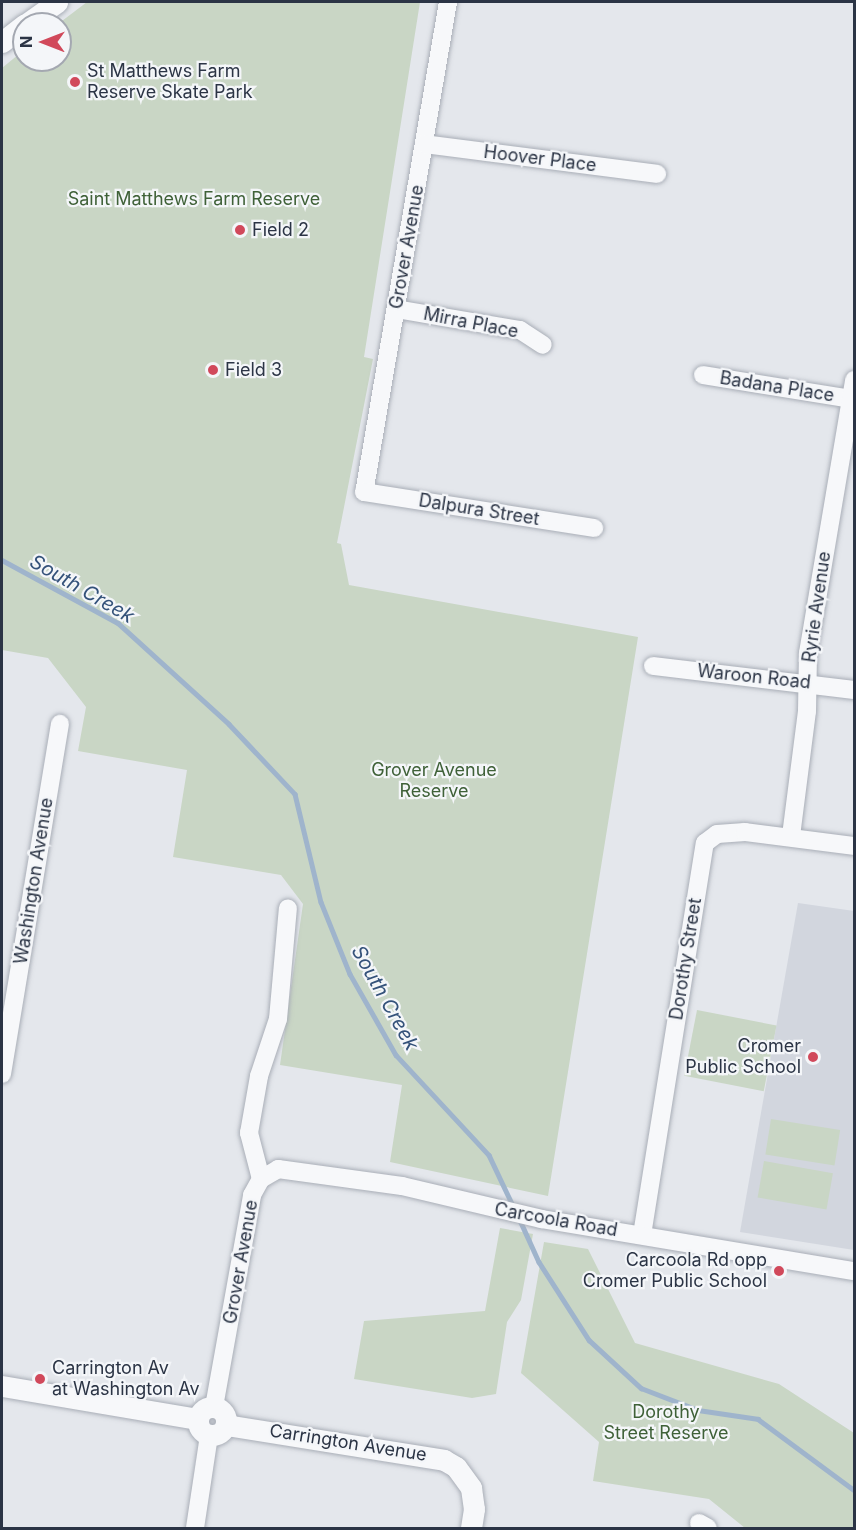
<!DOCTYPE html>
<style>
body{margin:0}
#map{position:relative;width:856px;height:1530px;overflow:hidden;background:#e4e7ec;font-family:Inter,sans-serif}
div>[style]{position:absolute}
.built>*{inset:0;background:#d2d6de}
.green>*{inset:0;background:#c9d6c5;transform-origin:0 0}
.stream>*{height:4.5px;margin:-2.25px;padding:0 2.25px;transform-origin:2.25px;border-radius:2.25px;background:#9fb4cc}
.roads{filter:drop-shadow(0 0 2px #a9aeb7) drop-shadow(0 0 2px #a9aeb7)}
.minor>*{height:18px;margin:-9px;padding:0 9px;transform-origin:9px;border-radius:9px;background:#f7f8fa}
.tertiary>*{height:21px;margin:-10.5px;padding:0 10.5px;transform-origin:10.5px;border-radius:10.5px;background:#f7f8fa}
.tertiary>.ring{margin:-10.5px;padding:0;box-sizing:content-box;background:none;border:21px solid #f7f8fa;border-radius:50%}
.dots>*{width:16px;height:16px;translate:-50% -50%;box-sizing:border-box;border:3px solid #f4f6f9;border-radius:50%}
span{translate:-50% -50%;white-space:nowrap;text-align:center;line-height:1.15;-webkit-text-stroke:4.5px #f4f6f9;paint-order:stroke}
.poi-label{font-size:18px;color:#2b3445}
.left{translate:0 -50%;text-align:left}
.right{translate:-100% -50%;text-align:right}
.street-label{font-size:18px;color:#2b3445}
.park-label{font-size:18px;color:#3f6138}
.water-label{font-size:20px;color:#34527a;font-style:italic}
.frame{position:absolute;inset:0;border:3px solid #2b3445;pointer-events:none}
.north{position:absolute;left:12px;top:12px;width:60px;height:60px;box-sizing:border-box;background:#f4f6f9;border:2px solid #a4a8b1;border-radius:50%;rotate:270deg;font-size:16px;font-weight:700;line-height:24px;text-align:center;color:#2b3445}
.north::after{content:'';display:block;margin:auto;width:21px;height:27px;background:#d1495b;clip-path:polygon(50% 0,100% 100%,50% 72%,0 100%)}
</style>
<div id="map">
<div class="built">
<i style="clip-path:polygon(798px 903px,854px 911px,854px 1250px,740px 1232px)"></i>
</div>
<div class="green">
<i style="clip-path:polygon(87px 2px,420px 2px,364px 357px,373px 359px,337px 543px,341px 544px,349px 585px,638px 637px,548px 1196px,390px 1162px,402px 1085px,280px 1065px,303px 904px,281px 875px,173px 857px,187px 770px,78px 751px,86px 707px,48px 658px,2px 650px,2px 68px,24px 50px,24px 60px,60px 60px,58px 24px)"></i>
<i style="left:697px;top:1010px;width:81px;height:67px;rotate:11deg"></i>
<i style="left:771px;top:1119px;width:70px;height:36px;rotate:9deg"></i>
<i style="left:764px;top:1161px;width:70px;height:37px;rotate:10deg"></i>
<i style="clip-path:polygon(500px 1228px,533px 1234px,521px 1300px,507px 1322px,496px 1394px,472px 1398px,354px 1379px,364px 1321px,485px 1311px)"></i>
<i style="clip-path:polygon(544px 1242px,588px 1249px,635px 1343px,779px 1384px,854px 1433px,854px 1528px,745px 1528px,709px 1499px,593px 1481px,599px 1442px,521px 1373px)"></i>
</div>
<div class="stream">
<i style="left:2px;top:560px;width:132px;rotate:28.5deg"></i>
<i style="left:118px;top:623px;width:150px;rotate:42.3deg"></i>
<i style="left:229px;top:724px;width:96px;rotate:46.7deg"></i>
<i style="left:295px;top:794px;width:111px;rotate:76.5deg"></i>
<i style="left:321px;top:902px;width:78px;rotate:68.1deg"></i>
<i style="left:350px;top:974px;width:93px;rotate:60.4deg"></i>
<i style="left:396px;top:1055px;width:137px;rotate:47.1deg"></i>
<i style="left:489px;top:1155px;width:59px;rotate:64.7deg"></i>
<i style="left:519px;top:1218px;width:48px;rotate:65.6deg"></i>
<i style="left:539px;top:1262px;width:93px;rotate:57.3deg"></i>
<i style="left:589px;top:1340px;width:71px;rotate:42.7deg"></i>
<i style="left:641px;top:1388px;width:61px;rotate:21.1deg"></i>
<i style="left:698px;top:1410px;width:61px;rotate:8.5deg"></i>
<i style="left:758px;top:1419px;width:119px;rotate:36.5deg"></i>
</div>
<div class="roads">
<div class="minor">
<i style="left:448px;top:2px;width:497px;rotate:99.7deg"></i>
<i style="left:364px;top:492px;width:233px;rotate:8.9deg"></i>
<i style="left:424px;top:144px;width:235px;rotate:7.3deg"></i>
<i style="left:396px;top:309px;width:126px;rotate:9.6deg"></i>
<i style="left:520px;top:330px;width:27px;rotate:33deg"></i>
<i style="left:703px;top:375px;width:150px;rotate:9.2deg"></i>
<i style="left:653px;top:666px;width:202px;rotate:6.8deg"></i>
<i style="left:791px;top:836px;width:126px;rotate:-82.7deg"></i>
<i style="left:807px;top:711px;width:58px;rotate:-89deg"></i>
<i style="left:808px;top:653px;width:277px;rotate:-80.4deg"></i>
<i style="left:2px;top:1074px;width:355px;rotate:-80.6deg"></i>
<i style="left:261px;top:1179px;width:48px;rotate:-104.6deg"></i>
<i style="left:249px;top:1133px;width:58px;rotate:-80deg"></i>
<i style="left:259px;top:1076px;width:60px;rotate:-71.6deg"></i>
<i style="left:278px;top:1019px;width:111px;rotate:-84.9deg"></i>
<i style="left:642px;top:1235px;width:397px;rotate:-80.9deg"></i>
<i style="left:705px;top:843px;width:15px;rotate:-37deg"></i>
<i style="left:717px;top:834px;width:28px;rotate:-4deg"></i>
<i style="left:745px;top:832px;width:110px;rotate:7.3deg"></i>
<i style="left:214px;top:1407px;width:215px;rotate:-79.8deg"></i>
<i style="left:252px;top:1195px;width:18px;rotate:-61deg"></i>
<i style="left:261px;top:1179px;width:20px;rotate:-30deg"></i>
<i style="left:278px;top:1169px;width:125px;rotate:7.8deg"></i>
<i style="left:402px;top:1186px;width:144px;rotate:13.3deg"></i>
<i style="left:542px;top:1219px;width:316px;rotate:9.5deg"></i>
<i style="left:699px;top:1523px;width:10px;rotate:29deg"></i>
<i style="left:195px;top:1528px;width:94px;rotate:-81.4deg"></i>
</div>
<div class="tertiary">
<i style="left:26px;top:24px;width:38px;rotate:-35deg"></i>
<i style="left:2px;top:42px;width:28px;rotate:-38deg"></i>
<i style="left:2px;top:1386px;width:199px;rotate:9.6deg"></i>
<i class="ring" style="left:198px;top:1407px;width:7px;height:7px"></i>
<i style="left:226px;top:1425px;width:221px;rotate:9.1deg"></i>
<i style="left:444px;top:1460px;width:14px;rotate:30deg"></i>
<i style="left:456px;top:1467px;width:26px;rotate:54deg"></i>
<i style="left:471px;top:1488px;width:21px;rotate:82deg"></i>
<i style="left:474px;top:1509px;width:19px;rotate:99deg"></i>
</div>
</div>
<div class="dots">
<i style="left:75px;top:82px;background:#d1495b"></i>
<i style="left:240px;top:230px;background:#d1495b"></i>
<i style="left:213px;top:370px;background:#d1495b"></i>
<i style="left:813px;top:1057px;background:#d1495b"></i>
<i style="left:779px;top:1271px;background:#d1495b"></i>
<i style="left:40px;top:1379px;background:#d1495b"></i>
</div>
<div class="poi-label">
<span class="left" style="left:87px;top:82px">St Matthews Farm<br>Reserve Skate Park</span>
<span class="left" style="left:252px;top:230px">Field 2</span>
<span class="left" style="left:225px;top:370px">Field 3</span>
<span class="right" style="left:801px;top:1057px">Cromer<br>Public School</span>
<span class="right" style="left:767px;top:1271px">Carcoola Rd opp<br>Cromer Public School</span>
<span class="left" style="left:52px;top:1379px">Carrington Av<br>at Washington Av</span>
</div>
<div class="street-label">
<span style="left:540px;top:159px;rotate:7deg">Hoover Place</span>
<span style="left:407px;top:247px;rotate:-80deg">Grover Avenue</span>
<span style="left:471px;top:323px;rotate:11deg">Mirra Place</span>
<span style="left:777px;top:387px;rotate:9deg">Badana Place</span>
<span style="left:479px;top:510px;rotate:9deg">Dalpura Street</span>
<span style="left:817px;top:607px;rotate:-82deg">Ryrie Avenue</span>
<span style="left:754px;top:677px;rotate:6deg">Waroon Road</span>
<span style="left:34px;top:881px;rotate:-81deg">Washington Avenue</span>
<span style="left:686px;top:959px;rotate:-81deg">Dorothy Street</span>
<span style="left:556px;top:1220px;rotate:10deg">Carcoola Road</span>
<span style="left:241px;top:1262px;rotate:-80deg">Grover Avenue</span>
<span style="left:348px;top:1443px;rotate:9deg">Carrington Avenue</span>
</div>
<div class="park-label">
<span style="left:194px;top:199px">Saint Matthews Farm Reserve</span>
<span style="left:434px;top:781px">Grover Avenue<br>Reserve</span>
<span style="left:666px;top:1423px">Dorothy<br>Street Reserve</span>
</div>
<div class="water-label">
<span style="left:82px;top:589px;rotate:30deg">South Creek</span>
<span style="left:385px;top:998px;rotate:61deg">South Creek</span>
</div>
<div class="frame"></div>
<div class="north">N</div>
</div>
